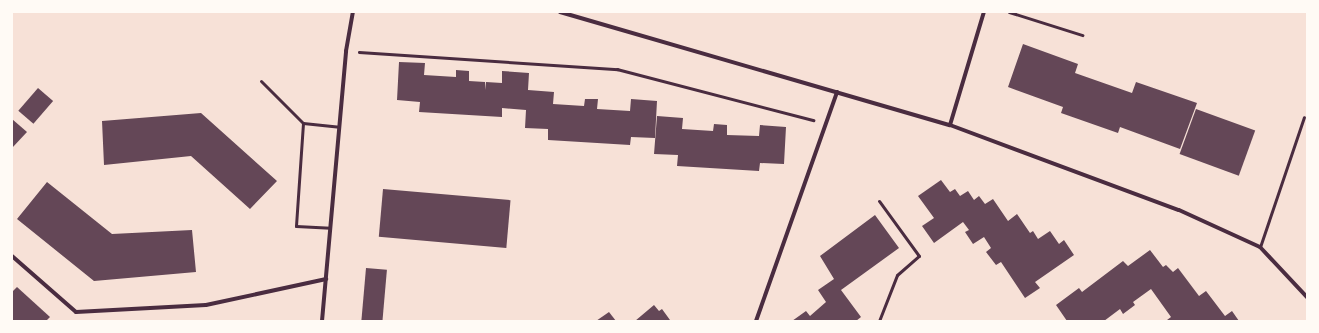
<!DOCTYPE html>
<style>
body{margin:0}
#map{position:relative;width:1319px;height:333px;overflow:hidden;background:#f7e1d7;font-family:Mulish,sans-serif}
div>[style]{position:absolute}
.building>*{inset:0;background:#644757;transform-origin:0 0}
.path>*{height:2.5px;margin:-1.25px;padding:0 1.25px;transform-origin:1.25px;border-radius:1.25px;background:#4a2c40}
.service>*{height:3px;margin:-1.5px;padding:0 1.5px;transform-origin:1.5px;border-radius:1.5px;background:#4a2c40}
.minor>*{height:4px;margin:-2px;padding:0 2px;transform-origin:2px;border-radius:2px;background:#4a2c40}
span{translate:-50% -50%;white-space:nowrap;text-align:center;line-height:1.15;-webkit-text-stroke:3px #fffaf5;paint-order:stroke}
.frame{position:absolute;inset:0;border:13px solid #fffaf5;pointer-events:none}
</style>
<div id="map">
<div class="building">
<i style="clip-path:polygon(1023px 44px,1078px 64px,1075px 73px,1132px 93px,1136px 82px,1197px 103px,1180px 149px,1120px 127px,1118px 133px,1061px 113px,1063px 107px,1008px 87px)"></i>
<i style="clip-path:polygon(399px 62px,425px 63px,424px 75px,456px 77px,456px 70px,469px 71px,469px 81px,485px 82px,485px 90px,486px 82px,502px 83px,502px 71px,529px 73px,528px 90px,554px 92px,553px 104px,584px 106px,585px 99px,598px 99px,597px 109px,630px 111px,631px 99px,657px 101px,655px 138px,631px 137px,630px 145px,548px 140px,548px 129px,525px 128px,526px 110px,502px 108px,502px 117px,419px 112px,420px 102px,397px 100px)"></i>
<i style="left:38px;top:88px;width:20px;height:30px;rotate:41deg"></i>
<i style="left:1196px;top:109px;width:63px;height:48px;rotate:20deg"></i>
<i style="clip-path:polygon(201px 113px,277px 181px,250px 209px,191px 156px,104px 165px,102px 121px)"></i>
<i style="clip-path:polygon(657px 116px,683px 118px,682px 129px,713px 131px,714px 124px,727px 125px,727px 135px,759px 136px,760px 125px,786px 127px,784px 164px,760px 163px,759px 171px,677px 166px,678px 155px,654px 154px)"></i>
<i style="clip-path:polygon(12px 119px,27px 132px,12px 148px)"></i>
<i style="clip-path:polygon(941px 180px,950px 192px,955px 189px,960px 196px,968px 191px,974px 200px,979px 196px,985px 204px,993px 199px,1008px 221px,1017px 214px,1030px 233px,1033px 231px,1038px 239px,1050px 231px,1059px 244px,1064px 240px,1074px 255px,1035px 282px,1040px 288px,1025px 298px,1001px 262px,996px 265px,986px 252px,991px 248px,984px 237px,973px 244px,965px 232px,969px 230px,963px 222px,934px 243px,922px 226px,934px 218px,918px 196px)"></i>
<i style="clip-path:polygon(47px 182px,112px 234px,192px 230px,196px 272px,94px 281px,17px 219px)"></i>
<i style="left:383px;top:189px;width:128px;height:48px;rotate:5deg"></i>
<i style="clip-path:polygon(875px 215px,899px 248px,841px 290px,861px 317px,856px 321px,792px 321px,806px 311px,810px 316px,826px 302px,818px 290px,834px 279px,820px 256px)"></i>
<i style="clip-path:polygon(1150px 250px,1163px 267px,1166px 265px,1173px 272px,1178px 268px,1199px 296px,1206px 291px,1225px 316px,1232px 311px,1239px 321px,1168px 321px,1167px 320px,1171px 317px,1151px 289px,1133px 302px,1135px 305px,1123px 314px,1120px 309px,1104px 321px,1067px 321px,1056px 305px,1079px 288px,1082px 292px,1123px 261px,1128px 266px)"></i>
<i style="left:366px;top:268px;width:21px;height:53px;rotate:5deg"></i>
<i style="clip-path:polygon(17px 287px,50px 317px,46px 321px,12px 321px,12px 292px)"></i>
<i style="clip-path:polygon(654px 305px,659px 311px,662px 309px,670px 320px,635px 321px)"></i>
<i style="clip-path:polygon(609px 312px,616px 321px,596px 321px)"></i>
</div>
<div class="path">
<i style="left:359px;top:52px;width:259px;rotate:3.8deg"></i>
<i style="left:617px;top:69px;width:203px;rotate:14.6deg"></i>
</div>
<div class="service">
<i style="left:1009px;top:12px;width:77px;rotate:17.5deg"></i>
<i style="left:261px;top:81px;width:59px;rotate:45deg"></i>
<i style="left:303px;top:123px;width:103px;rotate:93.9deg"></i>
<i style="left:296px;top:226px;width:34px;rotate:3deg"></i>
<i style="left:303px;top:123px;width:36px;rotate:6deg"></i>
<i style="left:1260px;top:247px;width:137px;rotate:-71.3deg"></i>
<i style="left:879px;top:321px;width:49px;rotate:-68.6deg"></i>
<i style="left:897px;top:275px;width:29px;rotate:-41deg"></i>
<i style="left:919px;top:256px;width:68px;rotate:-126deg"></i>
</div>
<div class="minor">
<i style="left:560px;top:12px;width:406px;rotate:16.2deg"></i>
<i style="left:950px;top:125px;width:244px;rotate:20.4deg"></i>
<i style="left:1179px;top:210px;width:89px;rotate:24.6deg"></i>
<i style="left:1260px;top:247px;width:69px;rotate:46.8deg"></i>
<i style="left:950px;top:125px;width:118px;rotate:-73.3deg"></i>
<i style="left:12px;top:256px;width:85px;rotate:41.2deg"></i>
<i style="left:76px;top:312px;width:130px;rotate:-3.1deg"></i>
<i style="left:206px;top:305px;width:123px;rotate:-12.2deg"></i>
<i style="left:322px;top:321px;width:271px;rotate:-84.9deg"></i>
<i style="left:346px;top:51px;width:40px;rotate:-80deg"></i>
<i style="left:756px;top:321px;width:243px;rotate:-70.5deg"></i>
</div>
<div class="frame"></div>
</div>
